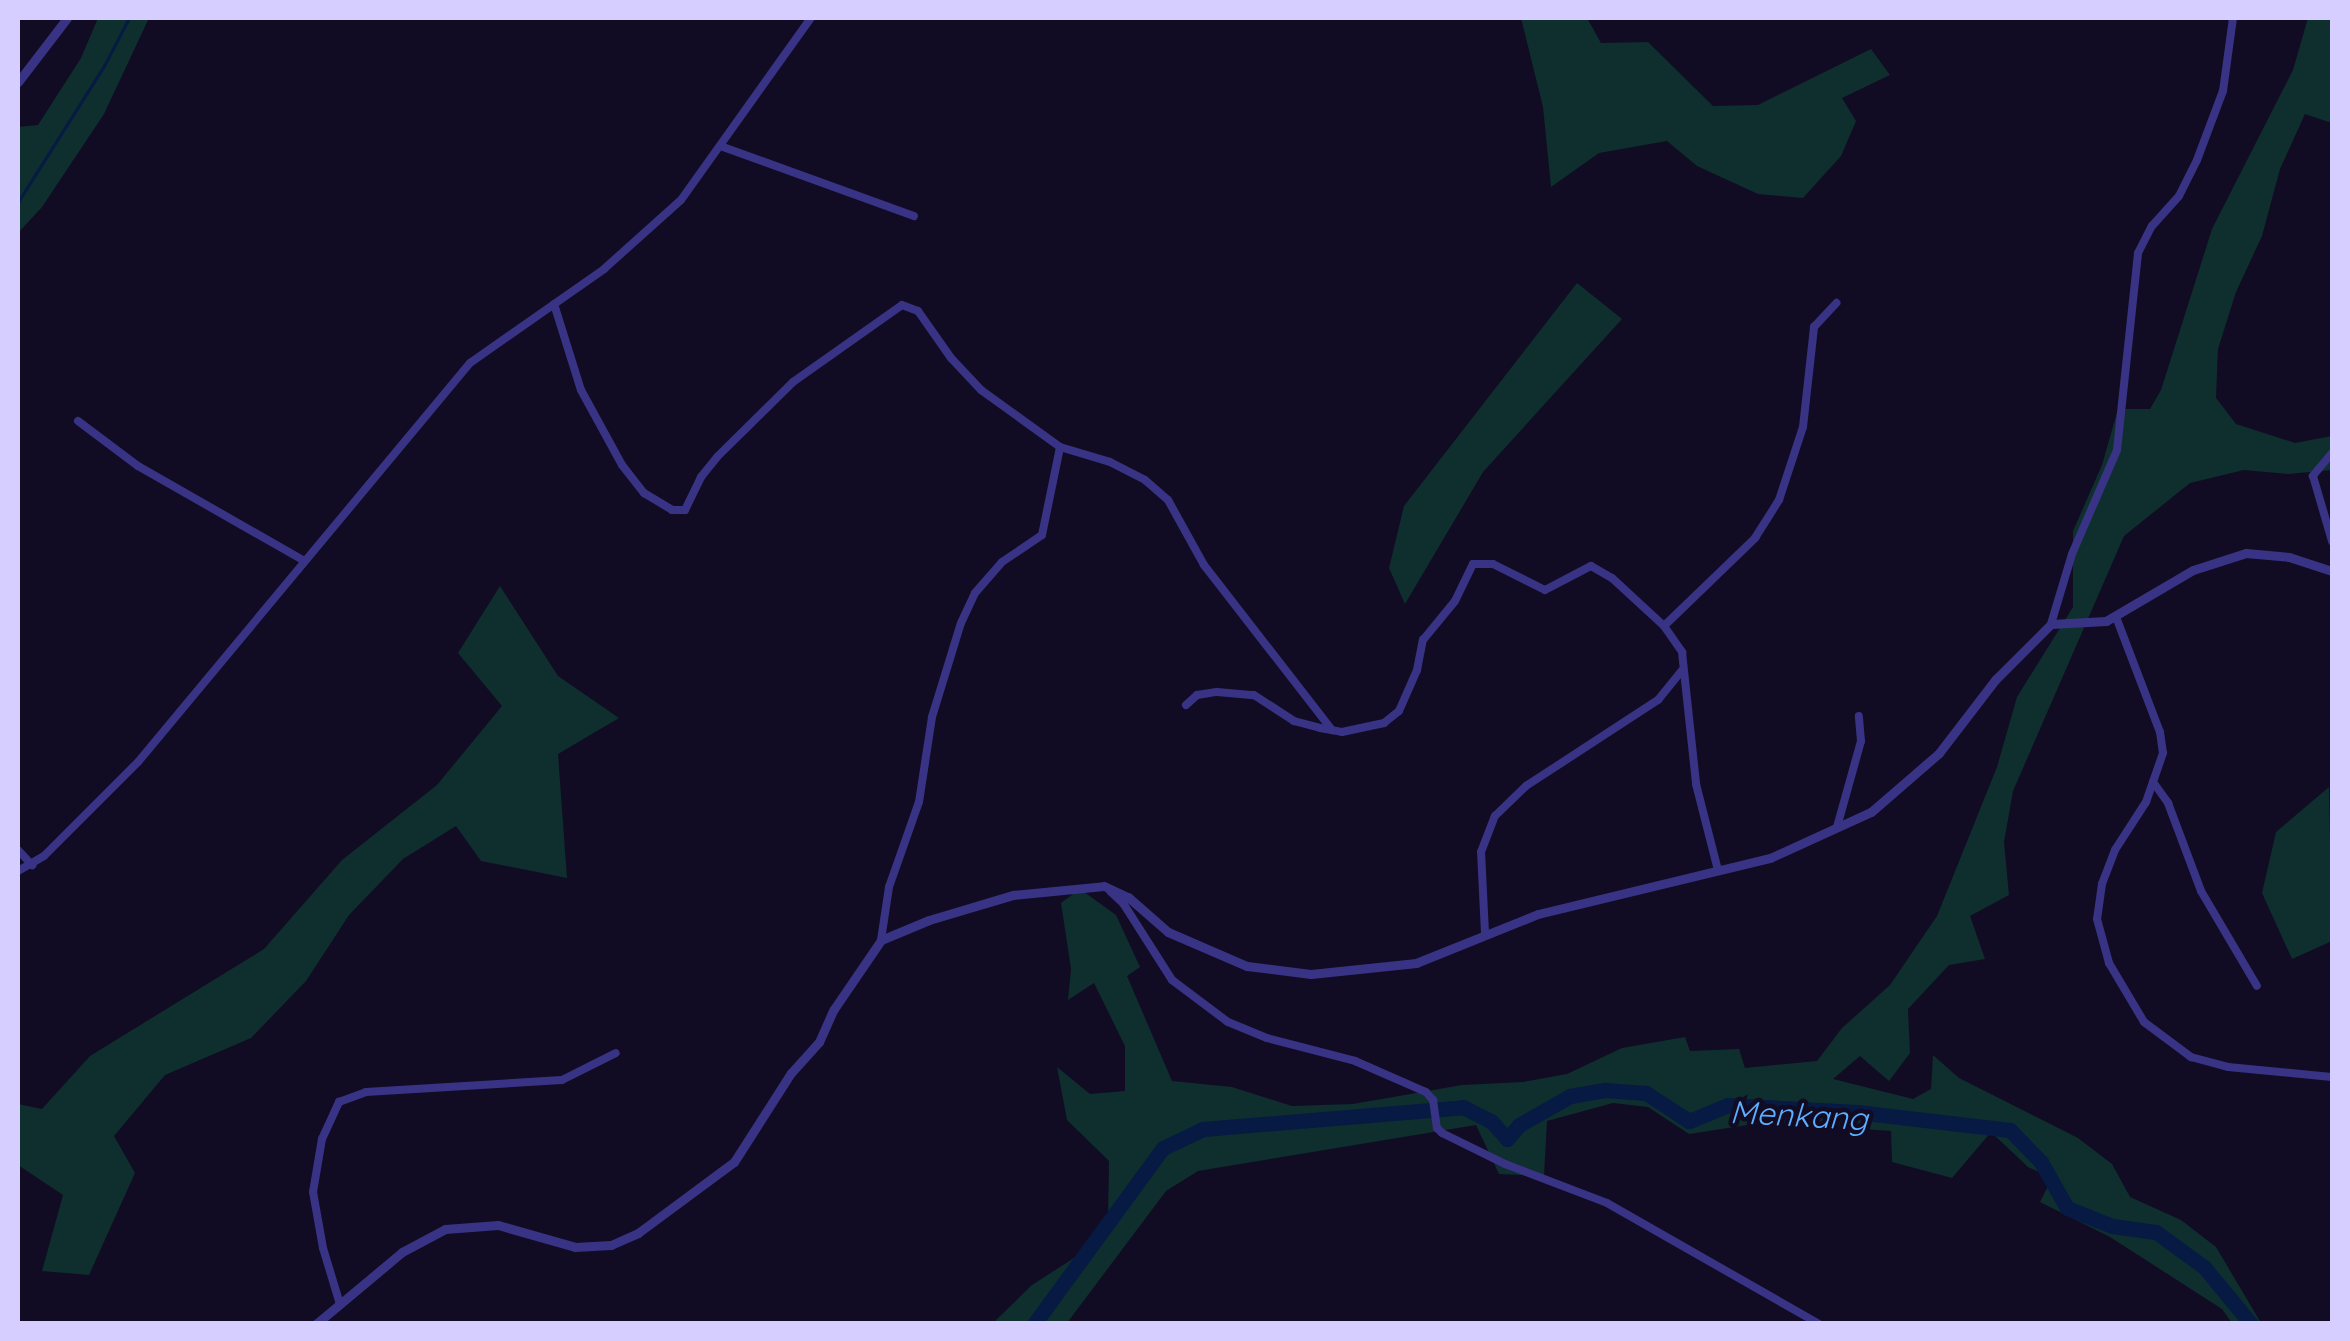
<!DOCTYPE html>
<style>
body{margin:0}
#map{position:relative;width:2350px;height:1341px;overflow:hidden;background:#110c23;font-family:Quicksand,sans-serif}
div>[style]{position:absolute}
.green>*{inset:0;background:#0f2e2e}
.stream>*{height:2.5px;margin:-1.25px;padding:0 1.25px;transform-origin:1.25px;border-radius:1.25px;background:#061a43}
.river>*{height:15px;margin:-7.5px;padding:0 7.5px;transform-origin:7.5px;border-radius:7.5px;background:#061a43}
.minor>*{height:8px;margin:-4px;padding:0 4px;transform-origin:4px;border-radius:4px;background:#393386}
.tertiary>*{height:9px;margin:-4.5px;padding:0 4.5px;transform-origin:4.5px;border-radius:4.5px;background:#393386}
span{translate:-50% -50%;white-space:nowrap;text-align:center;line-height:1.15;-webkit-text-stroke:9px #110c23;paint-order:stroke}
.water-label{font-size:32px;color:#5caeff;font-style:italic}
.frame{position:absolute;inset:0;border:20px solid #d6ceff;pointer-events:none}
</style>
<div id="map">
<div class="green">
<i style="clip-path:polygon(98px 18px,149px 18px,104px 114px,42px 207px,18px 233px,18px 127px,38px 125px,81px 58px)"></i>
<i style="clip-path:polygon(1521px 18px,1587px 18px,1601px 43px,1648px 42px,1713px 106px,1758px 105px,1871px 49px,1890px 75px,1842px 98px,1856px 121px,1841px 156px,1803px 198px,1758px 194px,1697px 166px,1667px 141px,1599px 153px,1551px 187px,1543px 107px)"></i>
<i style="clip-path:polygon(2308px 18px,2332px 18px,2332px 123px,2305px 114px,2280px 169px,2262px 236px,2236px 292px,2218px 349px,2216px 398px,2236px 424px,2295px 443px,2332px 436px,2332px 470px,2288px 474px,2244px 470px,2190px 483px,2124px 536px,2013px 791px,2004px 842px,2009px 895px,1970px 916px,1985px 959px,1949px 965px,1908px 1009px,1910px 1053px,1889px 1081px,1860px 1056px,1833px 1079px,1913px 1099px,1931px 1089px,1933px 1055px,1959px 1078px,2078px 1138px,2112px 1164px,2130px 1197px,2181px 1220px,2216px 1247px,2261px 1323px,2232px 1323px,2222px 1309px,2110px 1237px,2040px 1202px,2052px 1178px,2028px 1167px,1991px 1132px,1952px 1178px,1892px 1162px,1891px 1131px,1767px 1122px,1689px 1134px,1648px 1107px,1613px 1103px,1547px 1121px,1544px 1176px,1499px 1174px,1476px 1125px,1198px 1171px,1166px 1191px,1067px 1323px,992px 1324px,1032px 1285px,1085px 1251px,1108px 1220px,1109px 1161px,1067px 1120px,1057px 1067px,1090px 1094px,1125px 1091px,1125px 1046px,1094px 983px,1068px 1000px,1071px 969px,1061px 903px,1080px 889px,1116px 915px,1140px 967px,1127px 976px,1172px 1081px,1232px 1087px,1292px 1106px,1353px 1104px,1462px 1085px,1523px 1082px,1567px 1074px,1622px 1048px,1685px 1037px,1690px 1051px,1739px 1049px,1745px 1068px,1817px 1061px,1842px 1028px,1890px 985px,1937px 916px,1997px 767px,2017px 697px,2073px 607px,2073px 531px,2102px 465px,2118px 409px,2150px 409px,2161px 390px,2212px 229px,2293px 70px)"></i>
<i style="clip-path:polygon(1577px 283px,1622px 319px,1483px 472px,1405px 604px,1389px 568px,1404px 506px)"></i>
<i style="clip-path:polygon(500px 586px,558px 676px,619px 718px,558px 754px,567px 878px,481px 861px,456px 826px,403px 859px,349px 915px,306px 981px,251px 1038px,165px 1075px,114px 1136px,135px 1173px,89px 1275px,42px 1271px,63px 1195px,18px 1165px,18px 1104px,42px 1109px,90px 1056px,264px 949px,342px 860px,437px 785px,502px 706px,458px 653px)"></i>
<i style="clip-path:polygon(2329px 787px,2332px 941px,2292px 959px,2262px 893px,2276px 832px)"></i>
</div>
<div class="stream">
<i style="left:18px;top:202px;width:161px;rotate:-57.7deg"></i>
<i style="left:104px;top:66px;width:54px;rotate:-62.5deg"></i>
</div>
<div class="river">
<i style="left:1034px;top:1324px;width:218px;rotate:-53.8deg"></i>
<i style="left:1163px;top:1148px;width:44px;rotate:-25.4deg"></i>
<i style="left:1203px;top:1129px;width:261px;rotate:-4.8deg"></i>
<i style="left:1463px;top:1107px;width:31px;rotate:27deg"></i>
<i style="left:1491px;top:1121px;width:24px;rotate:48deg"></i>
<i style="left:1507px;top:1139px;width:18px;rotate:-49deg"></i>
<i style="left:1519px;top:1125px;width:59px;rotate:-29.6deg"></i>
<i style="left:1570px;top:1096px;width:36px;rotate:-10deg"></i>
<i style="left:1605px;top:1090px;width:41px;rotate:4.2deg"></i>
<i style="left:1646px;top:1093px;width:51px;rotate:33.1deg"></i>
<i style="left:1689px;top:1121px;width:42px;rotate:-22.3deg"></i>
<i style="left:1728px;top:1105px;width:129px;rotate:3.1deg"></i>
<i style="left:1857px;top:1112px;width:154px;rotate:6.7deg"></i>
<i style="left:2010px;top:1130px;width:45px;rotate:45.9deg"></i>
<i style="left:2041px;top:1162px;width:53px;rotate:60.5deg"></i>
<i style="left:2067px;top:1208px;width:48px;rotate:21.8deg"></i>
<i style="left:2112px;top:1226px;width:44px;rotate:7.8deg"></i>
<i style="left:2156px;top:1232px;width:59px;rotate:36.1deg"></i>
<i style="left:2204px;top:1267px;width:74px;rotate:50.5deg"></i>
</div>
<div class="minor">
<i style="left:723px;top:147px;width:203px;rotate:19.9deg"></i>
<i style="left:554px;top:304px;width:90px;rotate:72.6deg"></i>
<i style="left:581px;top:390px;width:85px;rotate:61.3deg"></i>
<i style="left:622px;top:465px;width:36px;rotate:52deg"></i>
<i style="left:644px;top:493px;width:33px;rotate:31deg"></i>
<i style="left:672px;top:510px;width:13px"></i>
<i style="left:685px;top:510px;width:37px;rotate:-64deg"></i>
<i style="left:701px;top:477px;width:26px;rotate:-51deg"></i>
<i style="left:717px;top:457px;width:107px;rotate:-44.6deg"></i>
<i style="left:793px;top:382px;width:133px;rotate:-35.2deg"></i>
<i style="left:902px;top:305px;width:17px;rotate:21deg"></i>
<i style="left:918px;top:311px;width:57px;rotate:54.9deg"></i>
<i style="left:951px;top:358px;width:44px;rotate:46.8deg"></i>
<i style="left:981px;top:390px;width:97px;rotate:35.8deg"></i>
<i style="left:78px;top:421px;width:75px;rotate:36.9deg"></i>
<i style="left:138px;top:466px;width:190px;rotate:29.7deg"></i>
<i style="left:2332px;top:453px;width:30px;rotate:130deg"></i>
<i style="left:2313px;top:476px;width:68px;rotate:73.7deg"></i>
<i style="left:2116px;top:617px;width:123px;rotate:69.1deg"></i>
<i style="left:2160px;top:732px;width:21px;rotate:82deg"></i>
<i style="left:2163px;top:753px;width:52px;rotate:109.1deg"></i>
<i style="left:2146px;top:802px;width:57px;rotate:122.9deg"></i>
<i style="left:2115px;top:850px;width:36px;rotate:111deg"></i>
<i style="left:2102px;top:884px;width:35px;rotate:98deg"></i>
<i style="left:2097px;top:919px;width:46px;rotate:74.7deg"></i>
<i style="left:2109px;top:963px;width:69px;rotate:59.3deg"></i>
<i style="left:2144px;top:1022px;width:59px;rotate:36.7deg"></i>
<i style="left:2191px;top:1057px;width:38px;rotate:15deg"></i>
<i style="left:2228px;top:1067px;width:104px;rotate:5.5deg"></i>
<i style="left:2051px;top:624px;width:73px;rotate:-73.3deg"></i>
<i style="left:2072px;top:554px;width:113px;rotate:-66.6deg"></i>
<i style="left:2117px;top:450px;width:198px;rotate:-83.9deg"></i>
<i style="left:2138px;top:253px;width:30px;rotate:-63deg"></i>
<i style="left:2152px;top:226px;width:40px;rotate:-48deg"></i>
<i style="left:2179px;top:196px;width:40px;rotate:-63.4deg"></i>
<i style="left:2197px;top:160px;width:74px;rotate:-69.4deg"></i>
<i style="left:2223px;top:91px;width:74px;rotate:-82.2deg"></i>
<i style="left:1664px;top:626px;width:127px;rotate:-44deg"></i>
<i style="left:1755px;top:538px;width:45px;rotate:-57.7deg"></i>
<i style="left:1779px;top:500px;width:77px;rotate:-71.8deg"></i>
<i style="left:1803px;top:427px;width:101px;rotate:-83.7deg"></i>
<i style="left:1814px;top:327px;width:33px;rotate:-47deg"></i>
<i style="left:1186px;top:705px;width:15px;rotate:-42deg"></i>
<i style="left:1197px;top:695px;width:20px;rotate:-9deg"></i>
<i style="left:1217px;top:692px;width:37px;rotate:5deg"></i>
<i style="left:1254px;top:695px;width:48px;rotate:33deg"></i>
<i style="left:1294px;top:721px;width:27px;rotate:15deg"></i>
<i style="left:1320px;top:728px;width:22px;rotate:10deg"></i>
<i style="left:1342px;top:732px;width:43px;rotate:-12.1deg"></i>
<i style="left:1384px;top:723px;width:19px;rotate:-39deg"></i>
<i style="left:1399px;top:711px;width:45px;rotate:-66.3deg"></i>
<i style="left:1417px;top:670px;width:31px;rotate:-79deg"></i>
<i style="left:1423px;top:640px;width:50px;rotate:-50.6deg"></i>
<i style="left:1455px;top:601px;width:41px;rotate:-64.1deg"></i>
<i style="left:1473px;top:564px;width:20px"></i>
<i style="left:1493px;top:564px;width:58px;rotate:26.6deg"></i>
<i style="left:1545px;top:590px;width:52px;rotate:-27.6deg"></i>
<i style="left:1591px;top:566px;width:24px;rotate:30deg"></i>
<i style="left:1612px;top:578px;width:71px;rotate:42.7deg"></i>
<i style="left:1664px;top:626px;width:32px;rotate:55deg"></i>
<i style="left:1682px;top:652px;width:133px;rotate:83.9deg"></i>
<i style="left:1696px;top:784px;width:89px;rotate:75.7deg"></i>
<i style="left:2153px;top:782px;width:26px;rotate:54deg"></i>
<i style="left:2168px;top:803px;width:94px;rotate:69.4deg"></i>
<i style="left:2201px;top:891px;width:110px;rotate:59.5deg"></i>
<i style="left:1837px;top:827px;width:89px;rotate:-74.4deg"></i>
<i style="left:1861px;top:741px;width:25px;rotate:-95deg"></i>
<i style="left:18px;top:850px;width:21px;rotate:47deg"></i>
<i style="left:18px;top:871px;width:30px;rotate:-30deg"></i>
<i style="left:44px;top:856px;width:133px;rotate:-45deg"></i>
<i style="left:138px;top:762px;width:519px;rotate:-50.24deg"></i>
<i style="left:470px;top:363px;width:164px;rotate:-35deg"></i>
<i style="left:604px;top:269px;width:103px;rotate:-41.9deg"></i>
<i style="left:681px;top:200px;width:224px;rotate:-54.5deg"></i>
<i style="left:1110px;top:891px;width:18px;rotate:43deg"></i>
<i style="left:1123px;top:903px;width:91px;rotate:57.5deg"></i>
<i style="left:1172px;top:980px;width:70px;rotate:36.9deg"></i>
<i style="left:1228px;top:1022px;width:42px;rotate:22.3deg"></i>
<i style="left:1267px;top:1038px;width:91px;rotate:14.6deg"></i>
<i style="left:1355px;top:1061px;width:77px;rotate:23.6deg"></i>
<i style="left:1426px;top:1092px;width:11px;rotate:49deg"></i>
<i style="left:1433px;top:1100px;width:28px;rotate:82deg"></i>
<i style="left:1437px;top:1128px;width:7px;rotate:45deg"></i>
<i style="left:1442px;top:1133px;width:70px;rotate:26.2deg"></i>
<i style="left:1505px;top:1164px;width:109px;rotate:20.9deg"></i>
<i style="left:1607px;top:1203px;width:244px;rotate:29.7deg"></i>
<i style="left:1485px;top:933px;width:81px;rotate:-92.8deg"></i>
<i style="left:1481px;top:852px;width:39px;rotate:-69deg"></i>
<i style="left:1495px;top:816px;width:43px;rotate:-44.1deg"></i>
<i style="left:1526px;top:786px;width:158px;rotate:-33.1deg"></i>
<i style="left:1658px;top:700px;width:38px;rotate:-51deg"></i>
<i style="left:881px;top:940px;width:54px;rotate:-81.4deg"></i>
<i style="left:889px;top:887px;width:90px;rotate:-70.6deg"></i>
<i style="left:919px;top:802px;width:86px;rotate:-81.3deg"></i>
<i style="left:932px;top:717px;width:98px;rotate:-72.9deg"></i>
<i style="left:961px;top:623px;width:33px;rotate:-65deg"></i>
<i style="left:975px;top:593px;width:41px;rotate:-48.9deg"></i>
<i style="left:1002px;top:562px;width:48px;rotate:-34deg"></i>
<i style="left:1042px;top:535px;width:90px;rotate:-78.4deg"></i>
<i style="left:1060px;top:447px;width:52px;rotate:16.7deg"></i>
<i style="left:1110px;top:462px;width:39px;rotate:27deg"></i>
<i style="left:1145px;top:480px;width:30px;rotate:41deg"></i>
<i style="left:1168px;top:500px;width:74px;rotate:61deg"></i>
<i style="left:1204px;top:565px;width:209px;rotate:52.2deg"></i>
<i style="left:339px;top:1301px;width:55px;rotate:-106.8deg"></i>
<i style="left:323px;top:1248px;width:57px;rotate:-100.1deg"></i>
<i style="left:313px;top:1192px;width:54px;rotate:-80.4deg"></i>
<i style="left:322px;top:1139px;width:41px;rotate:-65.3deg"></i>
<i style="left:339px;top:1102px;width:29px;rotate:-20deg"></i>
<i style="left:366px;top:1092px;width:196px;rotate:-3.5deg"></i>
<i style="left:562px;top:1080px;width:60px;rotate:-26.6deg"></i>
</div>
<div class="tertiary">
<i style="left:18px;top:82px;width:81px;rotate:-52.6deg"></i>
<i style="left:316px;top:1324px;width:112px;rotate:-39.9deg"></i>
<i style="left:402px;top:1252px;width:49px;rotate:-28.1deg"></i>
<i style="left:445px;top:1229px;width:53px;rotate:-4.3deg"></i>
<i style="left:498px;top:1225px;width:80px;rotate:15.9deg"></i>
<i style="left:575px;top:1247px;width:36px;rotate:-3deg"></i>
<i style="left:611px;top:1245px;width:30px;rotate:-24deg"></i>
<i style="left:638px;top:1233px;width:119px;rotate:-36.5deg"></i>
<i style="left:734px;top:1162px;width:106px;rotate:-57.4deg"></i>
<i style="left:791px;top:1073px;width:42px;rotate:-47.9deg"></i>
<i style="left:819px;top:1042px;width:36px;rotate:-66deg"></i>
<i style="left:834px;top:1009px;width:83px;rotate:-55.7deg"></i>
<i style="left:881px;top:940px;width:52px;rotate:-22.6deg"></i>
<i style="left:929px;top:920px;width:88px;rotate:-16.6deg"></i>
<i style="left:1013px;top:895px;width:91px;rotate:-5.6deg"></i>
<i style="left:1104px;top:886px;width:26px;rotate:25deg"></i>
<i style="left:1128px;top:897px;width:53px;rotate:41.2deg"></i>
<i style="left:1168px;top:932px;width:86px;rotate:23.3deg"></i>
<i style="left:1247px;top:966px;width:64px;rotate:7.1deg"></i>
<i style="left:1311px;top:974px;width:106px;rotate:-6deg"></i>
<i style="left:1416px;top:963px;width:131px;rotate:-21.9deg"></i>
<i style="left:1538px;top:914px;width:239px;rotate:-13.6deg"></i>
<i style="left:1770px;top:858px;width:111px;rotate:-24.5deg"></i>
<i style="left:1871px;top:812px;width:90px;rotate:-40.9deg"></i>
<i style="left:1939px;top:753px;width:92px;rotate:-52.5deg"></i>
<i style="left:1995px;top:680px;width:79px;rotate:-45deg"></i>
<i style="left:2051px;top:624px;width:55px;rotate:-3.1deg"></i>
<i style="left:2106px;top:621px;width:101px;rotate:-30.4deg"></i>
<i style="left:2193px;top:570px;width:56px;rotate:-17.8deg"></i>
<i style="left:2246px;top:553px;width:43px;rotate:5.3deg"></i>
<i style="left:2289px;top:557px;width:45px;rotate:18deg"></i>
</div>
<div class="water-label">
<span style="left:1799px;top:1115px;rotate:3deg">Menkang</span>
</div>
<div class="frame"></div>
</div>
